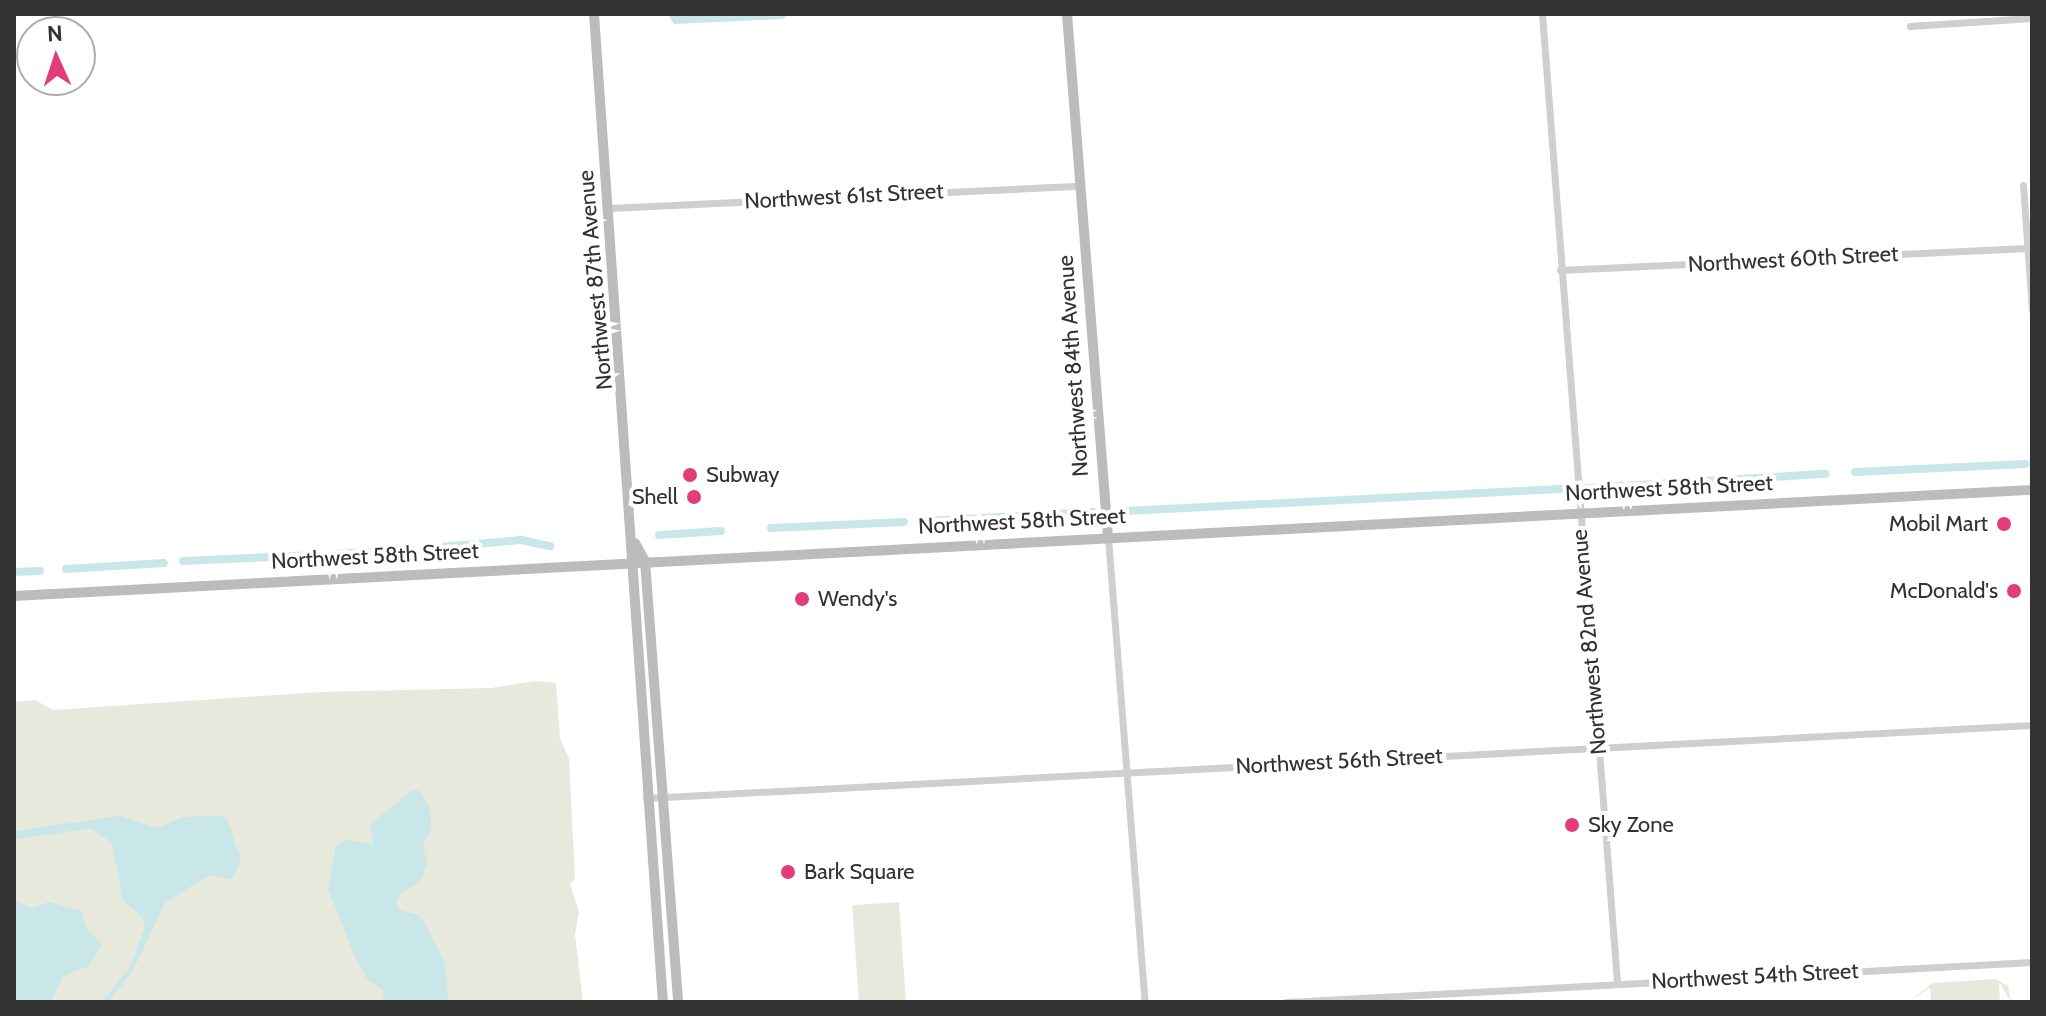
<!DOCTYPE html>
<style>
body{margin:0}
#map{position:relative;width:2046px;height:1016px;overflow:hidden;background:#fff;font-family:Cabin,sans-serif}
div>[style]{position:absolute}
.green>*{inset:0;background:#e7e9dc;transform-origin:0 0}
.water>*{inset:0;background:#c9e6e9}
.canal>*{height:8px;margin:-4px;padding:0 4px;transform-origin:4px;border-radius:4px;background:#c9e6e9}
.street>*{height:7px;margin:-3.5px;padding:0 3.5px;transform-origin:3.5px;border-radius:3.5px;background:#cfcfcf}
.secondary>*{height:10px;margin:-5px;padding:0 5px;transform-origin:5px;border-radius:5px;background:#bcbcbc}
.dots>*{width:22px;height:22px;translate:-50% -50%;box-sizing:border-box;border:4px solid #fff;border-radius:50%}
span{translate:-50% -50%;white-space:nowrap;text-align:center;line-height:1.15;-webkit-text-stroke:8px #fff;paint-order:stroke}
.street-label{font-size:22px;color:#323232}
.poi-label{font-size:22px;color:#323232}
.left{translate:0 -50%;text-align:left}
.right{translate:-100% -50%;text-align:right}
.frame{position:absolute;inset:0;border:16px solid #323232;pointer-events:none}
.north{position:absolute;left:16px;top:16px;width:80px;height:80px;box-sizing:border-box;background:#fff;border:2px solid #adadad;border-radius:50%;rotate:357deg;font-size:22px;font-weight:700;line-height:32px;text-align:center;color:#323232}
.north::after{content:'';display:block;margin:auto;width:28px;height:36px;background:#e13d7b;clip-path:polygon(50% 0,100% 100%,50% 72%,0 100%)}
</style>
<div id="map">
<div class="green">
<i style="clip-path:polygon(536px 681px,556px 683px,560px 739px,569px 758px,575px 879px,570px 884px,579px 912px,575px 934px,583px 1002px,14px 1002px,14px 702px,35px 700px,53px 710px,320px 692px,491px 688px)"></i>
<i style="left:899px;top:902px;width:100px;height:47px;rotate:86deg"></i>
<i style="clip-path:polygon(1996px 979px,2008px 986px,2011px 1002px,1999px 982px,2000px 1002px,1931px 1002px,1930px 987px,1909px 1002px,1932px 983px)"></i>
</div>
<div class="water">
<i style="clip-path:polygon(668px 14px,790px 14px,782px 19px,674px 24px)"></i>
<i style="clip-path:polygon(412px 790px,419px 791px,430px 808px,431px 828px,423px 846px,427px 863px,420px 882px,402px 892px,396px 903px,400px 910px,419px 915px,432px 936px,444px 962px,449px 1002px,384px 1002px,383px 990px,368px 980px,356px 960px,328px 888px,336px 845px,346px 840px,374px 844px,370px 825px)"></i>
<i style="clip-path:polygon(119px 816px,158px 828px,183px 817px,221px 816px,227px 819px,241px 861px,232px 879px,209px 875px,165px 903px,133px 970px,110px 1001px,102px 1002px,130px 967px,145px 928px,143px 918px,123px 900px,112px 843px,90px 828px,14px 840px,14px 831px)"></i>
<i style="clip-path:polygon(14px 901px,33px 908px,49px 902px,81px 911px,86px 928px,102px 944px,89px 966px,63px 976px,51px 1002px,14px 1002px)"></i>
</div>
<div class="canal">
<i style="left:1855px;top:472px;width:171px;rotate:-2.7deg"></i>
<i style="left:1587px;top:488px;width:239px;rotate:-3.4deg"></i>
<i style="left:1126px;top:511px;width:435px;rotate:-2.9deg"></i>
<i style="left:924px;top:521px;width:170px;rotate:-3deg"></i>
<i style="left:771px;top:528px;width:133px;rotate:-2.6deg"></i>
<i style="left:659px;top:535px;width:62px;rotate:-3.7deg"></i>
<i style="left:428px;top:548px;width:93px;rotate:-4.9deg"></i>
<i style="left:521px;top:540px;width:30px;rotate:12deg"></i>
<i style="left:337px;top:554px;width:73px;rotate:-3.9deg"></i>
<i style="left:183px;top:561px;width:132px;rotate:-2.6deg"></i>
<i style="left:66px;top:569px;width:98px;rotate:-3.5deg"></i>
<i style="left:14px;top:572px;width:26px;rotate:-2deg"></i>
</div>
<div class="street">
<i style="left:1542px;top:14px;width:972px;rotate:85.57deg"></i>
<i style="left:1910px;top:26px;width:122px;rotate:-3.8deg"></i>
<i style="left:2023px;top:185px;width:125px;rotate:85.9deg"></i>
<i style="left:609px;top:208px;width:471px;rotate:-2.7deg"></i>
<i style="left:1560px;top:270px;width:468px;rotate:-2.7deg"></i>
<i style="left:1108px;top:537px;width:466px;rotate:85.5deg"></i>
<i style="left:646px;top:798px;width:1388px;rotate:-3.01deg"></i>
<i style="left:1286px;top:1002px;width:747px;rotate:-3.07deg"></i>
</div>
<div class="secondary">
<i style="left:594px;top:14px;width:990px;rotate:86.01deg"></i>
<i style="left:1067px;top:14px;width:525px;rotate:85.52deg"></i>
<i style="left:635px;top:543px;width:21px;rotate:61deg"></i>
<i style="left:645px;top:561px;width:442px;rotate:85.7deg"></i>
<i style="left:14px;top:596px;width:2021px;rotate:-3.01deg"></i>
</div>
<div class="dots">
<i style="left:690px;top:475px;background:#e13d7b"></i>
<i style="left:694px;top:497px;background:#e13d7b"></i>
<i style="left:2004px;top:524px;background:#e13d7b"></i>
<i style="left:2014px;top:591px;background:#e13d7b"></i>
<i style="left:802px;top:599px;background:#e13d7b"></i>
<i style="left:1572px;top:825px;background:#e13d7b"></i>
<i style="left:788px;top:872px;background:#e13d7b"></i>
</div>
<div class="street-label">
<span style="left:844px;top:196px;rotate:-3deg">Northwest 61st Street</span>
<span style="left:1793px;top:259px;rotate:-3deg">Northwest 60th Street</span>
<span style="left:595px;top:280px;rotate:-95deg">Northwest 87th Avenue</span>
<span style="left:1073px;top:366px;rotate:-94deg">Northwest 84th Avenue</span>
<span style="left:1669px;top:488px;rotate:-3deg">Northwest 58th Street</span>
<span style="left:1022px;top:521px;rotate:-3deg">Northwest 58th Street</span>
<span style="left:375px;top:556px;rotate:-3deg">Northwest 58th Street</span>
<span style="left:1589px;top:642px;rotate:-95deg">Northwest 82nd Avenue</span>
<span style="left:1339px;top:761px;rotate:-3deg">Northwest 56th Street</span>
<span style="left:1755px;top:976px;rotate:-3deg">Northwest 54th Street</span>
</div>
<div class="poi-label">
<span class="left" style="left:706px;top:475px">Subway</span>
<span class="right" style="left:678px;top:497px">Shell</span>
<span class="right" style="left:1988px;top:524px">Mobil Mart</span>
<span class="right" style="left:1998px;top:591px">McDonald's</span>
<span class="left" style="left:818px;top:599px">Wendy's</span>
<span class="left" style="left:1588px;top:825px">Sky Zone</span>
<span class="left" style="left:804px;top:872px">Bark Square</span>
</div>
<div class="frame"></div>
<div class="north">N</div>
</div>
